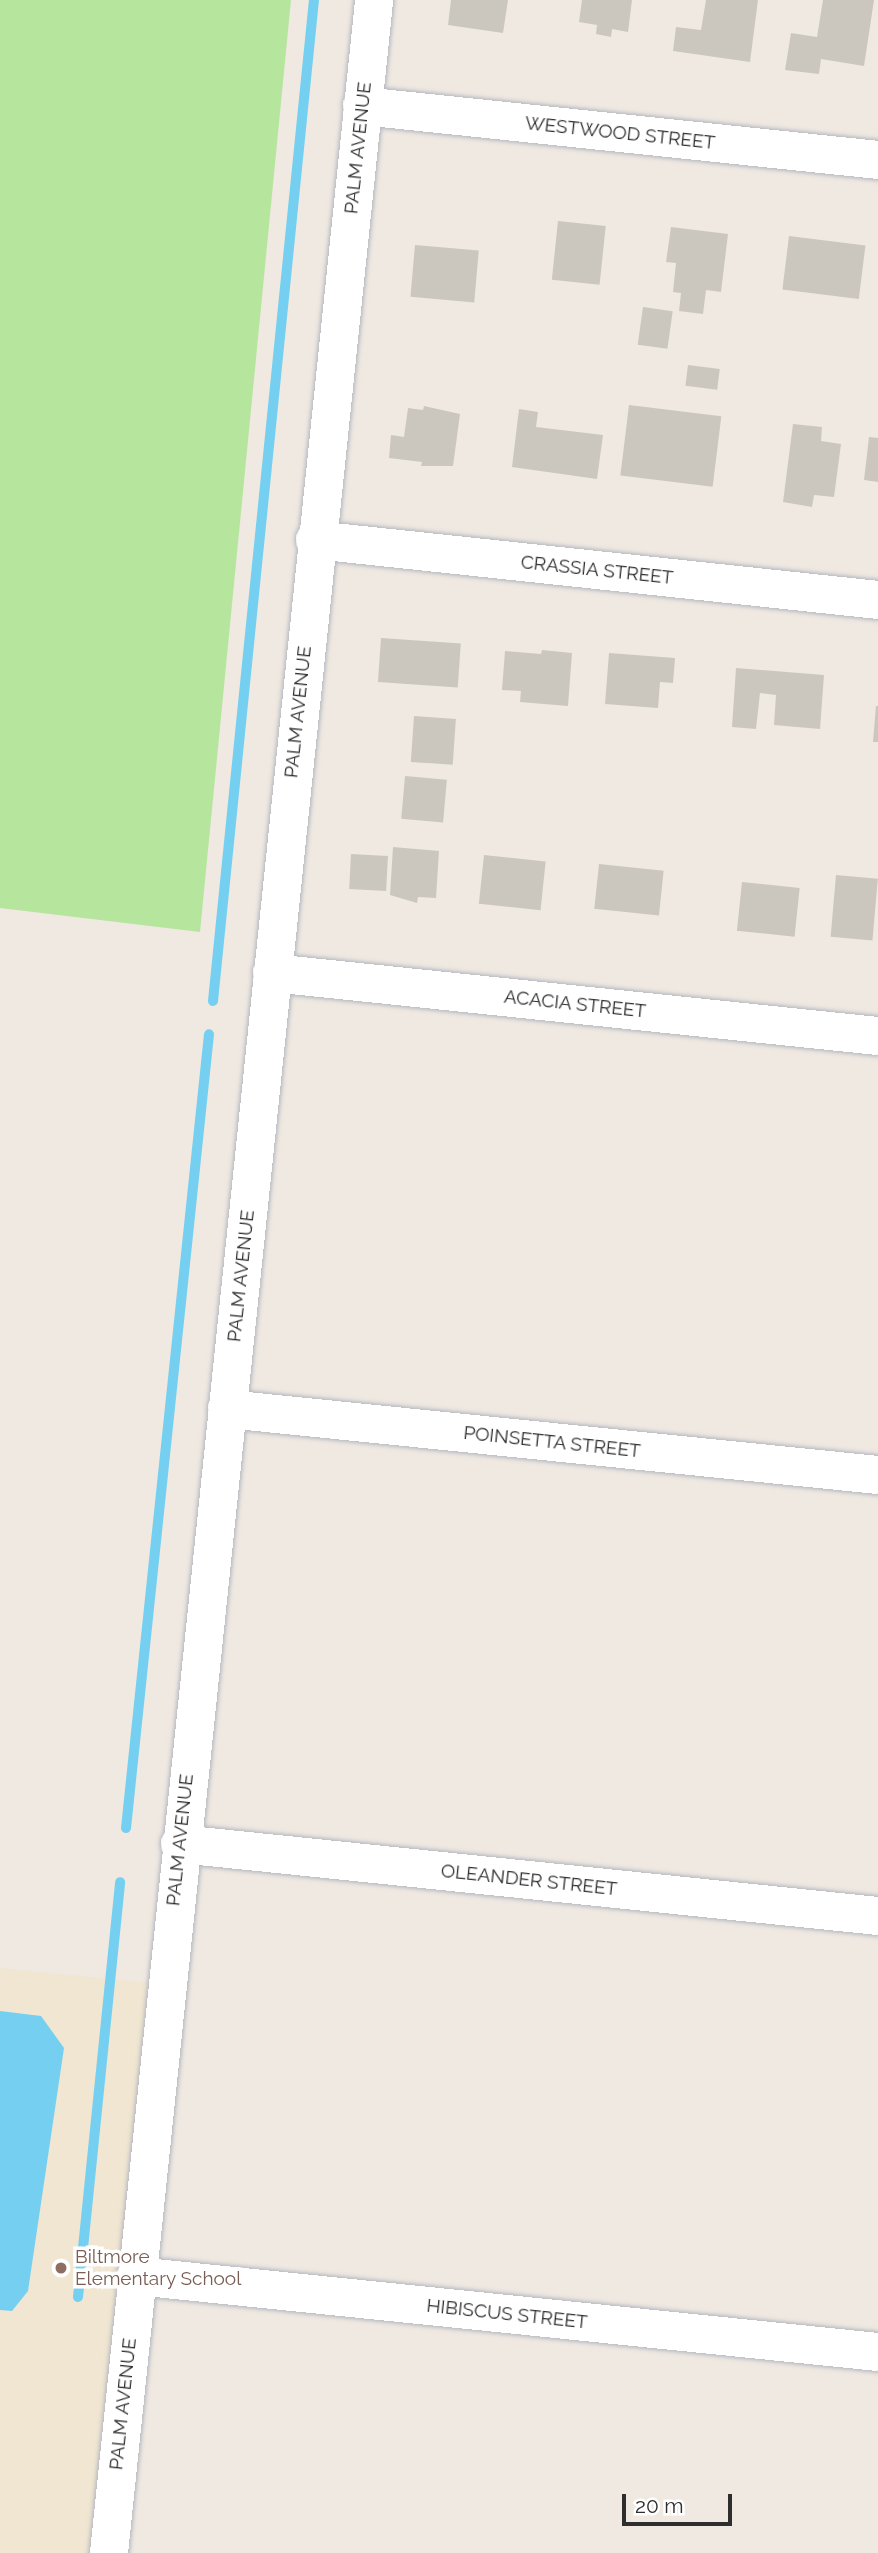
<!DOCTYPE html>
<style>
body{margin:0}
#map{position:relative;width:878px;height:2553px;overflow:hidden;background:#efe9e1;font-family:Raleway,sans-serif}
div>[style]{position:absolute}
.education>*{inset:0;background:#f0e6d1}
.green>*{inset:0;background:#b6e59e}
.water>*{inset:0;background:#75cff0}
.stream>*{height:10px;margin:-5px;padding:0 5px;transform-origin:5px;border-radius:5px;background:#75cff0}
.building>*{inset:0;background:#cbc7bf;transform-origin:0 0}
.roads{filter:drop-shadow(0 0 2px #b4b7c1) drop-shadow(0 0 2px #b4b7c1)}
.minor>*{height:38px;margin:-19px;padding:0 19px;transform-origin:19px;border-radius:19px;background:#fff}
.dots>*{width:19px;height:19px;translate:-50% -50%;box-sizing:border-box;border:4px solid #fff;border-radius:50%}
span{translate:-50% -50%;white-space:nowrap;text-align:center;line-height:1.15;-webkit-text-stroke:7px #fff;paint-order:stroke}
.street-label{font-size:19px;color:#2e2e2e}
.education-label{font-size:19px;color:#785e54}
.left{translate:0 -50%;text-align:left}
.scale{position:absolute;left:622px;top:2494px;width:110px;height:32px;box-sizing:border-box;border:4px solid #2e2e2e;border-top:0;padding-left:9px;font-size:21px;line-height:24px;white-space:nowrap;color:#2e2e2e;-webkit-text-stroke:5px #fff;paint-order:stroke}
</style>
<div id="map">
<div class="education">
<i style="clip-path:polygon(0 1968px,152px 1983px,92px 2553px,0 2553px)"></i>
</div>
<div class="green">
<i style="clip-path:polygon(0 0,291px 0,200px 932px,0 908px)"></i>
</div>
<div class="water">
<i style="clip-path:polygon(0 2011px,41px 2016px,64px 2048px,28px 2291px,12px 2311px,0 2310px)"></i>
</div>
<div class="stream">
<i style="left:213px;top:1001px;width:1006px;rotate:-84.24deg"></i>
<i style="left:126px;top:1828px;width:798px;rotate:-84.03deg"></i>
<i style="left:78px;top:2297px;width:417px;rotate:-84.2deg"></i>
</div>
<div class="building">
<i style="clip-path:polygon(451px 0,508px 0,503px 33px,448px 25px)"></i>
<i style="clip-path:polygon(582px 0,632px 0,628px 32px,612px 29px,611px 37px,596px 34px,597px 25px,579px 22px)"></i>
<i style="clip-path:polygon(706px 0,758px 0,750px 62px,673px 51px,676px 27px,701px 30px)"></i>
<i style="clip-path:polygon(823px 0,874px 0,864px 66px,821px 59px,819px 74px,785px 70px,791px 33px,817px 37px)"></i>
<i style="left:558px;top:221px;width:48px;height:59px;rotate:6deg"></i>
<i style="clip-path:polygon(671px 227px,728px 234px,721px 292px,706px 290px,703px 314px,679px 311px,681px 293px,673px 292px,676px 263px,666px 262px)"></i>
<i style="left:789px;top:236px;width:77px;height:54px;rotate:7deg"></i>
<i style="left:415px;top:245px;width:64px;height:52px;rotate:5deg"></i>
<i style="left:643px;top:307px;width:30px;height:38px;rotate:8deg"></i>
<i style="left:688px;top:365px;width:32px;height:21px;rotate:7deg"></i>
<i style="left:629px;top:405px;width:93px;height:71px;rotate:7deg"></i>
<i style="clip-path:polygon(424px 406px,460px 414px,453px 466px,421px 466px,422px 462px,389px 458px,391px 435px,404px 437px,408px 408px,423px 410px)"></i>
<i style="clip-path:polygon(519px 409px,538px 412px,536px 427px,603px 435px,597px 479px,512px 467px)"></i>
<i style="clip-path:polygon(793px 424px,822px 427px,821px 441px,841px 444px,834px 497px,814px 495px,812px 507px,783px 502px)"></i>
<i style="clip-path:polygon(869px 437px,878px 438px,878px 482px,864px 480px)"></i>
<i style="left:381px;top:638px;width:80px;height:44px;rotate:4deg"></i>
<i style="clip-path:polygon(542px 650px,572px 653px,568px 706px,520px 702px,521px 691px,502px 690px,505px 651px,541px 654px)"></i>
<i style="clip-path:polygon(609px 653px,675px 658px,673px 683px,660px 682px,658px 708px,605px 704px)"></i>
<i style="clip-path:polygon(736px 668px,824px 675px,820px 729px,774px 725px,776px 695px,760px 693px,756px 729px,732px 727px)"></i>
<i style="clip-path:polygon(876px 706px,878px 706px,878px 742px,873px 742px)"></i>
<i style="left:414px;top:716px;width:42px;height:46px;rotate:4deg"></i>
<i style="left:405px;top:776px;width:42px;height:43px;rotate:5deg"></i>
<i style="clip-path:polygon(393px 847px,439px 851px,436px 898px,418px 897px,417px 903px,390px 895px)"></i>
<i style="left:351px;top:854px;width:37px;height:35px;rotate:3deg"></i>
<i style="left:484px;top:855px;width:62px;height:49px;rotate:6deg"></i>
<i style="left:599px;top:864px;width:65px;height:45px;rotate:6deg"></i>
<i style="left:836px;top:875px;width:42px;height:62px;rotate:5deg"></i>
<i style="left:742px;top:882px;width:58px;height:49px;rotate:6deg"></i>
</div>
<div class="roads">
<div class="minor">
<i style="left:362px;top:106px;width:519px;rotate:5.97deg"></i>
<i style="left:315px;top:540px;width:566px;rotate:6.08deg"></i>
<i style="left:272px;top:973px;width:609px;rotate:5.94deg"></i>
<i style="left:227px;top:1409px;width:654px;rotate:5.79deg"></i>
<i style="left:180px;top:1844px;width:702px;rotate:5.89deg"></i>
<i style="left:136px;top:2276px;width:746px;rotate:5.85deg"></i>
<i style="left:109px;top:2553px;width:2567px;rotate:-84.07deg"></i>
</div>
</div>
<div class="dots">
<i style="left:61px;top:2268px;background:#8d6e63"></i>
</div>
<div class="street-label">
<span style="left:620px;top:133px;rotate:6deg">WESTWOOD STREET</span>
<span style="left:358px;top:148px;rotate:-84deg">PALM AVENUE</span>
<span style="left:597px;top:570px;rotate:6deg">CRASSIA STREET</span>
<span style="left:298px;top:712px;rotate:-84deg">PALM AVENUE</span>
<span style="left:575px;top:1004px;rotate:6deg">ACACIA STREET</span>
<span style="left:241px;top:1276px;rotate:-84deg">PALM AVENUE</span>
<span style="left:552px;top:1442px;rotate:6deg">POINSETTA STREET</span>
<span style="left:180px;top:1840px;rotate:-84deg">PALM AVENUE</span>
<span style="left:529px;top:1880px;rotate:6deg">OLEANDER STREET</span>
<span style="left:507px;top:2314px;rotate:6deg">HIBISCUS STREET</span>
<span style="left:123px;top:2404px;rotate:-84deg">PALM AVENUE</span>
</div>
<div class="education-label">
<span class="left" style="left:75px;top:2268px">Biltmore<br>Elementary School</span>
</div>
<div class="scale">20 m</div>
</div>
